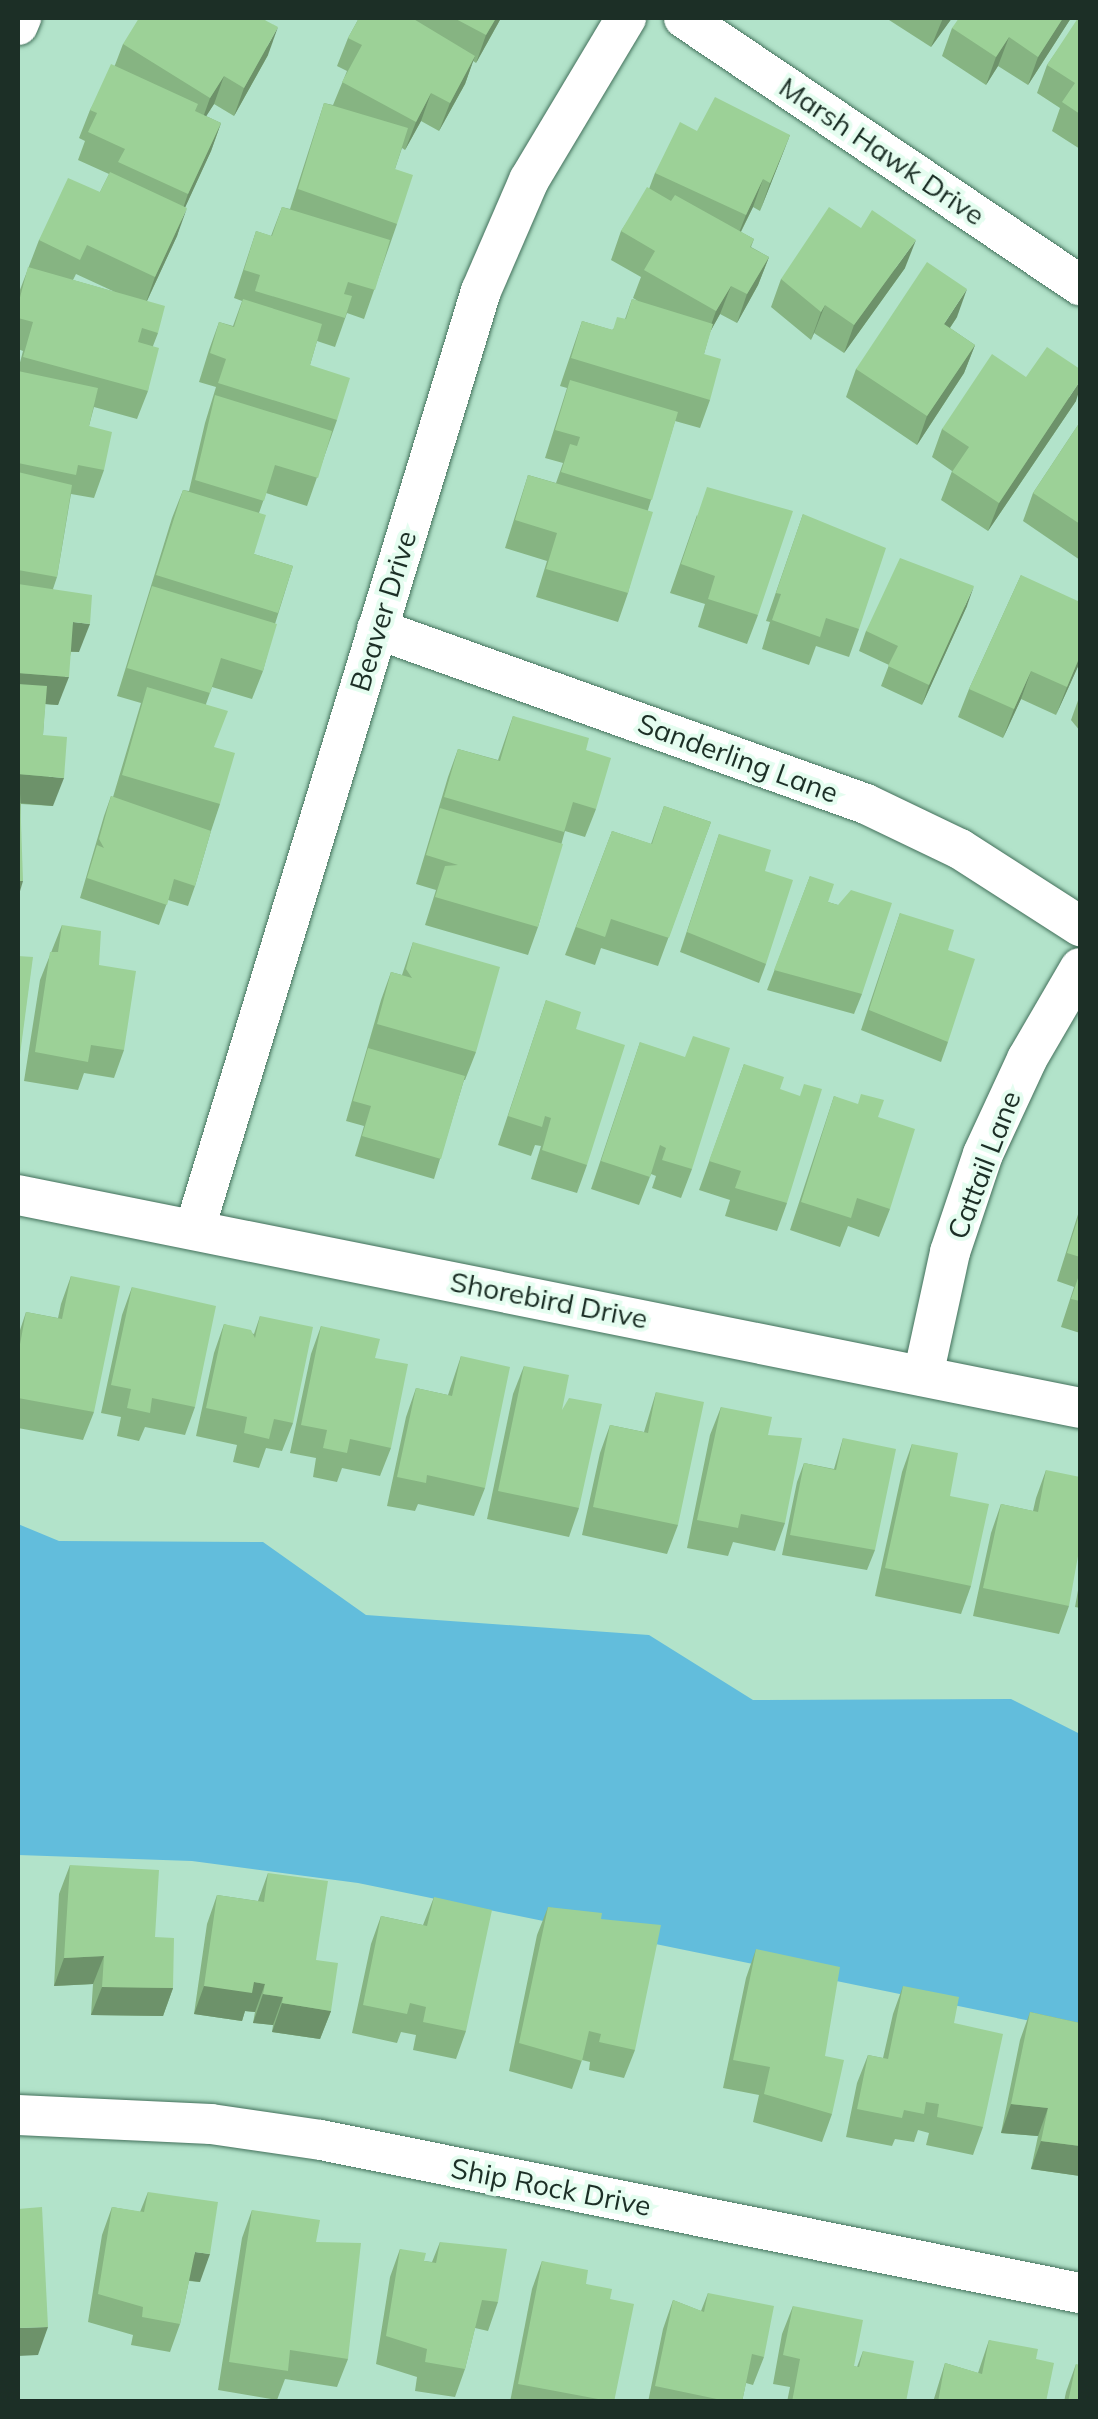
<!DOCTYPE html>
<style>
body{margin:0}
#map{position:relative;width:1098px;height:2419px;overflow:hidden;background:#b2e3ca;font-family:Mulish,sans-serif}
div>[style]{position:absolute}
.water>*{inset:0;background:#62bddc}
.roads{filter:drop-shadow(0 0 2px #43705b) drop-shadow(0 0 2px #43705b)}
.street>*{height:40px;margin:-20px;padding:0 20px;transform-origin:20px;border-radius:20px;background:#fff}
.wall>*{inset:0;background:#86b482}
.shaded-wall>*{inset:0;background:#6d926a}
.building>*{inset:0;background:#9cd197}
span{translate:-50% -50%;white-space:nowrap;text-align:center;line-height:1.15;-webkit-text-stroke:8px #e5fdf0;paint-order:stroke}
.street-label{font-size:28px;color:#1c2f26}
.frame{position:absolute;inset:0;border:20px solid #1c2f26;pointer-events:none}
</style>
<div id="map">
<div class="water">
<i style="clip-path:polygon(18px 1524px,59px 1541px,263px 1542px,366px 1615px,649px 1635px,753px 1700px,1011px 1699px,1080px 1734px,1080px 2031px,358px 1883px,192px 1861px,18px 1855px)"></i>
</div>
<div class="roads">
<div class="street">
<i style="left:684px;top:18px;width:478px;rotate:34deg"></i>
<i style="left:18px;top:25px;width:8px;rotate:-67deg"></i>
<i style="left:377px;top:629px;width:519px;rotate:19.69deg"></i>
<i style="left:866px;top:804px;width:104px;rotate:25.6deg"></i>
<i style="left:960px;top:849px;width:143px;rotate:32.7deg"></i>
<i style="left:18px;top:1195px;width:1083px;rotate:11.34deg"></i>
<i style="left:195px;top:1228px;width:980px;rotate:-73.03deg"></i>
<i style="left:481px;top:291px;width:121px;rotate:-66.6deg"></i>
<i style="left:529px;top:180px;width:189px;rotate:-59.1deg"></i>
<i style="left:923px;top:1376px;width:127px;rotate:-77.7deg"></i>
<i style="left:950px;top:1252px;width:103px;rotate:-71.4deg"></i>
<i style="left:983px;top:1154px;width:105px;rotate:-65.1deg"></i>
<i style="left:1027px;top:1059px;width:105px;rotate:-59.8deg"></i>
<i style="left:18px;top:2115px;width:193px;rotate:2.7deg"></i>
<i style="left:211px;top:2124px;width:111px;rotate:8.3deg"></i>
<i style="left:321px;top:2140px;width:774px;rotate:11.4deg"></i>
</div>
</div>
<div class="wall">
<i style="clip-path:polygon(359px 18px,501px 18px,476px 63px,473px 61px,465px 84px,439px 131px,421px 121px,405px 150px,402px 148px,395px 169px,397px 224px,364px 319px,347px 313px,335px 347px,317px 341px,310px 365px,337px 420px,307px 506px,266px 493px,259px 513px,254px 554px,293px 566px,275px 624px,263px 671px,252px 699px,212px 687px,206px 704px,214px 747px,220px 804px,211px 831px,195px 886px,188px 906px,168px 900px,159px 925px,80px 898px,104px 816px,111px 796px,113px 797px,141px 703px,117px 696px,172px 518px,183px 490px,189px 491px,205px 423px,216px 387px,199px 382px,209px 350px,219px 322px,233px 326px,242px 301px,234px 298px,256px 231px,271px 236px,282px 207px,290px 209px,324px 103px,333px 105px,347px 71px,337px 66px,348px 38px)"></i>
<i style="clip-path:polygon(889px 18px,952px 18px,931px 47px,889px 20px)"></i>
<i style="clip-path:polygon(1071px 18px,1028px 85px,998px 66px,986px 85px,942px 56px,952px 28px)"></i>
<i style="clip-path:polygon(1080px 18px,1080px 149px,1052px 131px,1060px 108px,1037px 93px,1047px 65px)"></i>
<i style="clip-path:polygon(evenodd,265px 19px,268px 55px,234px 116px,214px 104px,206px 116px,221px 123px,211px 151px,185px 207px,177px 236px,147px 301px,158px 333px,153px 346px,148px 391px,137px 419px,94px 407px,89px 426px,104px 470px,94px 498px,71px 494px,57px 577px,53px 589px,79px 652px,71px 652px,58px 705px,45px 704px,43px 735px,53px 806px,21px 804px,18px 898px,18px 370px,23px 351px,18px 349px,18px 295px,39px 240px,100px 192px,109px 174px,78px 160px,85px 141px,79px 138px,90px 110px,115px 65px,123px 44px,265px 19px,76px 274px,115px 292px,73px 280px,76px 274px)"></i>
<i style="clip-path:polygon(697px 131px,790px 135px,760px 211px,753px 207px,741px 232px,754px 239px,751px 247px,769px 257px,758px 285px,737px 323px,720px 314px,710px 332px,704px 354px,710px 400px,700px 428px,675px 421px,648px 510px,628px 593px,618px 622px,536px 597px,547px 561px,505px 548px,528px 475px,556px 483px,563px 463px,545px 458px,567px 388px,560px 386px,582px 321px,612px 330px,625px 319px,632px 299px,638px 301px,633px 298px,641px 277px,611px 260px,621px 231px,649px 189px,655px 173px)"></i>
<i style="clip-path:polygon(905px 268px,844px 353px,814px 333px,811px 340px,771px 307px,781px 279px)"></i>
<i style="clip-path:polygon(957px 317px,950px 328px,975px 345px,964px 373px,917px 445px,846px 397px,856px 369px)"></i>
<i style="clip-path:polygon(1026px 377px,1076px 401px,988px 531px,941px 500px,952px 471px,932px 457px,942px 429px)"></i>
<i style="clip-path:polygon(1080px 422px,1080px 560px,1023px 521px,1033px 493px)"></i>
<i style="clip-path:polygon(803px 514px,859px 629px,849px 657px,816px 646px,809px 665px,762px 649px,770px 622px,766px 621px)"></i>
<i style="clip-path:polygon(697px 515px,758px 615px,747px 644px,698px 627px,705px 604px,670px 593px)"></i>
<i style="clip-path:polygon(1021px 575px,1080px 662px,1056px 715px,1021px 699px,1003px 738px,958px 717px,969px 689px)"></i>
<i style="clip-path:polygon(967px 606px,922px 705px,881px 686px,889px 665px,859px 651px,866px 631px)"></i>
<i style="clip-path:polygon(1080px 695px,1080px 731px,1071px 720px)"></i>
<i style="clip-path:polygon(513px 716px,586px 750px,596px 809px,585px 837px,565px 831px,538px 927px,528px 955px,425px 925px,436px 890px,416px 884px,448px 777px,458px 749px,498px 760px)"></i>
<i style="clip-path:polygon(664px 806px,711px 822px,658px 966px,601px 948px,595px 965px,565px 955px,612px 831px,651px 844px)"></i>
<i style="clip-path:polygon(719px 834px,765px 871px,766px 964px,759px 983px,680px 952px)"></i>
<i style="clip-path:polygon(810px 876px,828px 902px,838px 905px,862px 994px,854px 1014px,767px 990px)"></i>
<i style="clip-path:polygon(900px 913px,948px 950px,948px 1042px,941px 1062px,861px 1030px)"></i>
<i style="clip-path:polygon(62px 925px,99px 965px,124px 1050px,114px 1078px,84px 1073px,78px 1090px,24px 1081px,40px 980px)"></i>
<i style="clip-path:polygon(413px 942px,476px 1052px,465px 1080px,464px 1080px,434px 1179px,355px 1156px,364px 1126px,346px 1121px,381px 1000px,391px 972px,402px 975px)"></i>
<i style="clip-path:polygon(546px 1000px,576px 1029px,587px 1165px,577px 1193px,531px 1179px,541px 1146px,535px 1145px,531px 1156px,498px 1145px)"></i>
<i style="clip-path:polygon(640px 1042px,692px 1169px,681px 1198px,652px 1188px,656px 1176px,651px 1174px,639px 1205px,591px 1189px)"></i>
<i style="clip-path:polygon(744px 1064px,780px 1089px,787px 1203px,777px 1231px,725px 1216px,730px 1200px,699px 1190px)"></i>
<i style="clip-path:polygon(834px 1096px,878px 1117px,890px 1209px,879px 1237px,848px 1226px,840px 1247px,790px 1230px)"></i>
<i style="clip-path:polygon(1080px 1208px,1080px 1333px,1061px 1327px,1074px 1287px,1057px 1281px)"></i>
<i style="clip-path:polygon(71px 1276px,94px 1412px,83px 1440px,18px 1428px,18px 1336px,26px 1312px,58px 1318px,61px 1304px)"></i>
<i style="clip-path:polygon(132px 1287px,195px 1407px,185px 1435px,145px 1427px,139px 1441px,117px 1436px,121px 1417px,101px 1413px,122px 1315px)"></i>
<i style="clip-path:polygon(260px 1316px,293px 1423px,282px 1451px,266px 1448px,259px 1468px,233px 1462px,237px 1445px,196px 1436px,214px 1353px,224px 1324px,254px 1334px)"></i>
<i style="clip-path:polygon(321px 1326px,375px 1358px,391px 1448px,380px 1476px,342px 1468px,337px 1482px,313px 1477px,316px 1458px,290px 1453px,311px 1354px)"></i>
<i style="clip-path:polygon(461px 1356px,485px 1488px,474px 1516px,418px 1504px,415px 1511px,387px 1506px,406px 1417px,416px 1388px,448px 1395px)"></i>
<i style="clip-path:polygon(524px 1366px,562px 1410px,579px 1508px,569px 1537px,487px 1519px,513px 1394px)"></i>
<i style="clip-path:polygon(656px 1392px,678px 1525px,667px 1554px,582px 1535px,600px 1453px,610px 1425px,644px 1432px)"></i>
<i style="clip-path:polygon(721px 1407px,768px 1435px,785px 1523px,775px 1551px,733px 1542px,728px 1556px,687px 1548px,710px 1435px)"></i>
<i style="clip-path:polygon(843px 1438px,875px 1550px,867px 1570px,782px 1555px,797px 1482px,804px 1463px,834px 1469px)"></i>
<i style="clip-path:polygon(912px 1444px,950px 1496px,971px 1586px,961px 1614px,875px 1596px,902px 1472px)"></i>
<i style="clip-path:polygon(1046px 1470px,1069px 1606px,1059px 1634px,973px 1616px,991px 1533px,1001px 1504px,1033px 1511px,1036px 1498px)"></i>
<i style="clip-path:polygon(1080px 1579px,1080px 1608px,1075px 1607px)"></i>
<i style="clip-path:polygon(70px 1865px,155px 1937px,173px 1988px,163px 2016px,91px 2015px,93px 1984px,54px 1986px,59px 1894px)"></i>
<i style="clip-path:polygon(268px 1873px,316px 1960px,331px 2011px,320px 2039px,272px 2032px,273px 2025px,253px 2023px,255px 2012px,245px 2011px,242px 2021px,194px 2014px,207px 1924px,217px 1895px,258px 1901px)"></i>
<i style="clip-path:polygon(434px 1897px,466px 2031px,456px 2059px,413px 2050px,416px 2035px,401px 2032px,397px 2043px,352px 2033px,371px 1944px,381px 1916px,423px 1925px)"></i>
<i style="clip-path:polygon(548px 1907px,601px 1919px,635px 2050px,624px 2078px,589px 2070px,590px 2062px,582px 2060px,572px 2089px,509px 2071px,537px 1935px)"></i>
<i style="clip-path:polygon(756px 1949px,832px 2114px,822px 2142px,753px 2122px,759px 2095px,723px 2088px,746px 1978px)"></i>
<i style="clip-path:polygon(903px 1986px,983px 2127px,973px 2155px,926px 2145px,929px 2133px,918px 2130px,914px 2142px,895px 2139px,892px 2146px,846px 2137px,857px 2083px,868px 2055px,883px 2058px,893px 2014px)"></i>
<i style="clip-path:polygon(1030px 2012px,1080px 2023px,1080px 2176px,1031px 2169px,1038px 2136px,1001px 2133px,1020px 2040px)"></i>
<i style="clip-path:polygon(148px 2192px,200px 2282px,189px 2281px,180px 2324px,170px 2352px,131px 2345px,133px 2335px,88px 2322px,102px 2235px,112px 2207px,140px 2212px)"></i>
<i style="clip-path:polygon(252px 2210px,316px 2242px,348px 2359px,337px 2387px,285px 2379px,277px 2400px,218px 2390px,242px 2238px)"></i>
<i style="clip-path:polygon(440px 2242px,498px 2302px,488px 2331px,475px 2328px,465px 2369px,455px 2397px,415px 2391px,417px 2377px,376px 2364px,390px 2277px,400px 2249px,424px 2261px,432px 2262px)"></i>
<i style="clip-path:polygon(542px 2261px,586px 2284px,610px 2299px,614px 2402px,510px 2402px,532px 2289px)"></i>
<i style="clip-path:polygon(708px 2293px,764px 2357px,753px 2385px,746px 2383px,742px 2402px,648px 2402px,663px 2329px,673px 2300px,701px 2311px)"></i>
<i style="clip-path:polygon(793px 2306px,854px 2366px,857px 2367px,863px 2351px,906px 2402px,787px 2402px,790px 2387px,773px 2384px,782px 2334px)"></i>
<i style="clip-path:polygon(989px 2340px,1036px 2359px,1046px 2402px,933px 2402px,945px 2363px,978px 2373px)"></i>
<i style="clip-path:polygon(1076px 2364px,1080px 2402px,1064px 2402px,1066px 2392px)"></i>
</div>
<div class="shaded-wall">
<i style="clip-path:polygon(496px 18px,501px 18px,476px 63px,486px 35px)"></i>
<i style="clip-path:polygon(943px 18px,952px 18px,931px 47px)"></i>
<i style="clip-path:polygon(1063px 18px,1071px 18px,1028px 85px,1038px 57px)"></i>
<i style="clip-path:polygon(278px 27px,268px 55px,234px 116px,244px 88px)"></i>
<i style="clip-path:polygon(1009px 37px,998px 66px,986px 85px,996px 57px)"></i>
<i style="clip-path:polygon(475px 56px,465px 84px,439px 131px,450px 103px)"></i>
<i style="clip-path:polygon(224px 76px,214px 104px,200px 126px,210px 98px)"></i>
<i style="clip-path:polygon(431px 93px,421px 121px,405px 150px,416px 122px)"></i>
<i style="clip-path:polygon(221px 123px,211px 151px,178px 223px,188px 194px)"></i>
<i style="clip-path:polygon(790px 135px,779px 163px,760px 211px,770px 183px)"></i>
<i style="clip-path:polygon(763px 179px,753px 207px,735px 243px,746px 215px)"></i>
<i style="clip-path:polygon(187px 208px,177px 236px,145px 305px,155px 277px)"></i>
<i style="clip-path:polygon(916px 240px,905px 268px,844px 353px,854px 325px)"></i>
<i style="clip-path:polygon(769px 257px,758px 285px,737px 323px,747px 294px)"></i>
<i style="clip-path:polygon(731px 286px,720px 314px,706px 339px,716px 311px)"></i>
<i style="clip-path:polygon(967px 289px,957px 317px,933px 353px,944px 324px)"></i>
<i style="clip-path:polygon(825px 305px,814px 333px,811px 340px,821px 312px)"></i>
<i style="clip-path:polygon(975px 345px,964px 373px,917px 445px,927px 416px)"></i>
<i style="clip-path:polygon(1080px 381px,1080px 388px,1076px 401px,988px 531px,999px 503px)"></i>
<i style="clip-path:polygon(974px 586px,967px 606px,922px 705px,929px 685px)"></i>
<i style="clip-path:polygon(73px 622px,90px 624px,79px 652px,63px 651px)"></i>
<i style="clip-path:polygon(1080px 656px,1080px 662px,1056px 715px,1067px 687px)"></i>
<i style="clip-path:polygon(1031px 671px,1021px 699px,1003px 738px,1014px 709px)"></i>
<i style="clip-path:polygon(18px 673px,69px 677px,58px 705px,18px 702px)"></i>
<i style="clip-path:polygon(18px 774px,64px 778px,53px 806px,18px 803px)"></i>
<i style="clip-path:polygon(18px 881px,23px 881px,18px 898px)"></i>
<i style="clip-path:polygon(104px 1956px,93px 1984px,54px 1986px,64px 1958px)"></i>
<i style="clip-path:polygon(254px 1982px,265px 1984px,255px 2012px,245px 2011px,242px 2021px,194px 2014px,204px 1986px)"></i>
<i style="clip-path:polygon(102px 1987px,173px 1988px,163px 2016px,91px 2015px)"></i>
<i style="clip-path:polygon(263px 1994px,283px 1997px,273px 2025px,253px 2023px)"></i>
<i style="clip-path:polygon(282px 2003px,331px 2011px,320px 2039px,272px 2032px)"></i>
<i style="clip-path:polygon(1011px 2104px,1048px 2108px,1038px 2136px,1001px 2133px)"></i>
<i style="clip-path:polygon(1041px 2141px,1080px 2146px,1080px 2176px,1031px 2169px)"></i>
<i style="clip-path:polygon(195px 2252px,210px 2254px,200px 2282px,185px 2280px)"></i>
<i style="clip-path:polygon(48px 2327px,38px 2355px,18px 2356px,18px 2328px)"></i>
</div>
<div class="building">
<i style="clip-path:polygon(139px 18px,261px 18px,278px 27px,244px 88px,224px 76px,210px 98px,123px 44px)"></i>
<i style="clip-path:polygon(359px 18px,412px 18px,475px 56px,450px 103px,431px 93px,416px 122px,342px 82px,362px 45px,348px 38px)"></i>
<i style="clip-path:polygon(454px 18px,496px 18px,486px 35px)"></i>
<i style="clip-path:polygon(959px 18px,1063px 18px,1038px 57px,1009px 37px,996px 57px,952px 28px)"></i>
<i style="clip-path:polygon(1078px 18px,1080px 18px,1080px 114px,1062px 102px,1075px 83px,1047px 65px)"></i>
<i style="clip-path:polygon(111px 64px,198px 104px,195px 111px,221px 123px,188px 194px,118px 162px,125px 149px,88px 132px,97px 113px,90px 110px)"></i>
<i style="clip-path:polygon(715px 97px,790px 135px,770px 183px,763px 179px,746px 215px,655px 173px,680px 122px,697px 131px)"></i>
<i style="clip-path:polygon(324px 103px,408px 128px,395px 169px,413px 175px,397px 224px,298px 189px)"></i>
<i style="clip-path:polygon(110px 172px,187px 208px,155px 277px,87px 245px,80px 260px,39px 240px,68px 178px,100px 192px)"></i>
<i style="clip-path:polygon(647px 187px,671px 201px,675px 195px,754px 239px,750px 247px,769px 257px,747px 294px,731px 286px,716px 311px,644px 270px,655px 251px,621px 231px)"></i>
<i style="clip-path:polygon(282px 207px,390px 240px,375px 290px,348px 282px,344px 294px,352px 296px,345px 318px,255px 291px,260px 275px,244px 270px,256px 231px,272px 236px)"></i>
<i style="clip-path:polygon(829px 207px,861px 228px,872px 210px,916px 240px,854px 325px,825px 305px,821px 312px,781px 279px)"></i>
<i style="clip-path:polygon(927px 262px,967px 289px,944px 324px,975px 345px,927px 416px,856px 369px)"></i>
<i style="clip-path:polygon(28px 267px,165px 306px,158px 333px,142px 328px,138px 342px,159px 348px,148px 391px,23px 357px,33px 322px,18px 318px,18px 305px)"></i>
<i style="clip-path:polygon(243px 299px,322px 324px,310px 365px,350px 378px,337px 420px,218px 383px,226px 359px,210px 353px,219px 322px,234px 327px)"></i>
<i style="clip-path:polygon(632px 299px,713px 324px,704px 354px,721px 359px,710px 400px,571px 358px,582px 321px,613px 330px,617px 317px,626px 319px)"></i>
<i style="clip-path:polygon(1047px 347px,1080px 369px,1080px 381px,999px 503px,952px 472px,969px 447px,942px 429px,992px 354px,1026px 377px)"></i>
<i style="clip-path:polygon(18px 371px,98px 388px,89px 426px,112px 432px,104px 470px,78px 465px,76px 475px,18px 463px)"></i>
<i style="clip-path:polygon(570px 380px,678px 412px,652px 500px,561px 472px,570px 444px,577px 446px,580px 437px,555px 430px)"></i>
<i style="clip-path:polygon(215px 395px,332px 431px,318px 478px,275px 465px,264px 501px,195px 480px)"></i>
<i style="clip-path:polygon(1080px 422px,1080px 524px,1033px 493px)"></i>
<i style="clip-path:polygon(18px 472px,72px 485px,57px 577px,18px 570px)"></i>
<i style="clip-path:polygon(528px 475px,653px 512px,628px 593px,546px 569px,557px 533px,515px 520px)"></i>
<i style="clip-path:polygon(707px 487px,793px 511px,758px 615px,708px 599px,715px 576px,681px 564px)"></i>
<i style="clip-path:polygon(183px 490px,266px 515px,254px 554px,293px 566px,278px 613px,156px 575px)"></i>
<i style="clip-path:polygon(803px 514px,886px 548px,859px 629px,826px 618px,820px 637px,772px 620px,781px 594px,776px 593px)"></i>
<i style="clip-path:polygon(900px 558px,974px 586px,929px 685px,888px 666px,898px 646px,866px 631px)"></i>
<i style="clip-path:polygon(1021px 575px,1080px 602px,1080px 656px,1067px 687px,1031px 671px,1014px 709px,969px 689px)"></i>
<i style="clip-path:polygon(18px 584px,92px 595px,90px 624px,73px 622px,69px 677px,18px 673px)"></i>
<i style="clip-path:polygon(152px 586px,277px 624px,263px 671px,221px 658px,210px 693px,127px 668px)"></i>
<i style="clip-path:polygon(18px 684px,47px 686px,43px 735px,67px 737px,64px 778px,18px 774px)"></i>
<i style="clip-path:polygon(147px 687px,228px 711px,214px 747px,235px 753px,220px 804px,122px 775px)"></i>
<i style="clip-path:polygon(513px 716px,589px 738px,586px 750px,611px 758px,596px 809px,573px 802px,564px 832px,444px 797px,458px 749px,500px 761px)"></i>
<i style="clip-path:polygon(18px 794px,20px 794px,23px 881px,18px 881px)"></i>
<i style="clip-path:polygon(111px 796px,211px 831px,195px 886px,174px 879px,167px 905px,87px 878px,97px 845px,104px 848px,99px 839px)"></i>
<i style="clip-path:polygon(664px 806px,711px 822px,669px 938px,611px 919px,605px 937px,576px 927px,612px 831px,652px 844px)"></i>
<i style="clip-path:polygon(440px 808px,563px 844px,538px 927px,435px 897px,445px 866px,458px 865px,426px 855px)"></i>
<i style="clip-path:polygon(719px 834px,771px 850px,765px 871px,793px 880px,766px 964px,687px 932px)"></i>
<i style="clip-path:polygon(810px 876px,834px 884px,828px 902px,838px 905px,851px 890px,892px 903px,862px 994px,774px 970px)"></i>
<i style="clip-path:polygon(900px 913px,954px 930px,948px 950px,975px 959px,948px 1042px,869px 1010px)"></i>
<i style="clip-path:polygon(62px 925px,101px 931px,99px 965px,136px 971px,124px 1050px,91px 1045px,88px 1062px,35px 1052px,50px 952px,58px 952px)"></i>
<i style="clip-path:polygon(413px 942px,500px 967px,476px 1052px,377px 1024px,391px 972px,412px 978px,406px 969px)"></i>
<i style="clip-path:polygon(18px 956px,33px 957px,19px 1062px,18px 1062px)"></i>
<i style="clip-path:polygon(546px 1000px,581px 1012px,576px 1029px,625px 1045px,587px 1165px,542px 1150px,551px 1118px,545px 1116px,542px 1127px,508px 1116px)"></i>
<i style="clip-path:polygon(693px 1036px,730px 1048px,692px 1169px,662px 1160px,666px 1148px,660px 1145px,650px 1177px,601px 1161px,640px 1042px,685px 1057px)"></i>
<i style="clip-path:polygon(368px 1048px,465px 1076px,441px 1159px,362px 1136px,371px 1106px,353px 1101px)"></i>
<i style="clip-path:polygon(744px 1064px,784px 1077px,780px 1089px,800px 1096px,804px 1084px,822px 1089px,787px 1203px,735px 1188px,741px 1171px,709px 1161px)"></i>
<i style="clip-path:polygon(861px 1094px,884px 1100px,878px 1117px,915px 1129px,890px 1209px,857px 1198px,851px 1218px,801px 1202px,834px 1096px,858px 1104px)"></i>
<i style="clip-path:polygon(1080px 1212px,1080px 1257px,1067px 1253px)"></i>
<i style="clip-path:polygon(1080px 1272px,1080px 1301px,1071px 1299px)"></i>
<i style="clip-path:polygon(71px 1276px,120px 1286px,94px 1412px,18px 1398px,18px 1355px,26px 1312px,62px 1319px)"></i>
<i style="clip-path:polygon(132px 1287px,216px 1306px,195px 1407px,152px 1398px,150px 1413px,127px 1408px,131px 1389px,111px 1385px)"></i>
<i style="clip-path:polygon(260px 1316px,313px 1327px,293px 1423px,274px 1419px,269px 1439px,244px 1433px,247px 1417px,206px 1408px,224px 1324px,251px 1330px,255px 1338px)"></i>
<i style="clip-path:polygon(321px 1326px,380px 1339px,375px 1358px,408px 1364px,391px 1448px,350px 1439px,347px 1453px,323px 1448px,327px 1430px,301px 1425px)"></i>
<i style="clip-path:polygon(461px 1356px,510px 1367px,485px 1488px,427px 1475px,426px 1483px,397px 1477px,416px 1388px,452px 1396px)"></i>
<i style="clip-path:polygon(524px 1366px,569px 1375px,562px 1410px,569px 1398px,602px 1404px,579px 1508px,498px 1491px)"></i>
<i style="clip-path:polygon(656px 1392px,704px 1402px,678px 1525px,593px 1507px,610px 1425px,648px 1433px)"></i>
<i style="clip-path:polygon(721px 1407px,772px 1417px,768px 1435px,802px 1438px,785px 1523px,741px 1514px,738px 1528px,697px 1520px)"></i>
<i style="clip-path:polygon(843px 1438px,896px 1449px,875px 1550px,790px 1535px,804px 1463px,836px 1470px)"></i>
<i style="clip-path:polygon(912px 1444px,958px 1453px,950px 1496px,989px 1504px,971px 1586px,885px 1568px)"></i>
<i style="clip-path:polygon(1046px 1470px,1080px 1477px,1080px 1545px,1069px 1606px,983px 1588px,1001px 1504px,1038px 1512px)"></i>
<i style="clip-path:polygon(70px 1865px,159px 1870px,155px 1937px,174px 1938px,173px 1988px,102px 1987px,104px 1956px,64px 1958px)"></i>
<i style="clip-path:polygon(268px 1873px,328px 1881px,316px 1960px,338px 1963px,331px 2011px,282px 2003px,283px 1997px,263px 1994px,265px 1984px,254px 1982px,252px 1993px,204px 1986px,217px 1895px,264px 1902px)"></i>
<i style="clip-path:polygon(434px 1897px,492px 1910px,466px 2031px,423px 2022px,426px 2007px,410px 2003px,407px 2014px,363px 2005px,381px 1916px,427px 1926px)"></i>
<i style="clip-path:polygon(548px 1907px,602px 1913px,601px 1919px,661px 1925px,635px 2050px,599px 2042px,601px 2034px,589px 2031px,582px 2061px,519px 2043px)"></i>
<i style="clip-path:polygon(756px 1949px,840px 1967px,825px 2056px,844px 2060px,832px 2114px,764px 2094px,770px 2067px,733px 2060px)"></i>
<i style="clip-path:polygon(903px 1986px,959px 1997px,954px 2023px,1003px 2034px,983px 2127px,937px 2117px,939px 2104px,926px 2102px,924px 2114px,904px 2110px,902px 2118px,857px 2109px,868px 2055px,888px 2059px)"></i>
<i style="clip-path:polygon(1030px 2012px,1080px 2023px,1080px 2146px,1041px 2141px,1048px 2108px,1011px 2104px)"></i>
<i style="clip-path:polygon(148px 2192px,218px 2202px,210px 2254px,195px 2252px,180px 2324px,142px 2317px,143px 2307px,98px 2294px,112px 2207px,144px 2212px)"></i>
<i style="clip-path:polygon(42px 2207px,48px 2327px,18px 2328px,18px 2209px)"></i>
<i style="clip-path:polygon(252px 2210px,320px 2220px,316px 2242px,361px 2243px,348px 2359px,290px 2350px,288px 2371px,229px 2362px)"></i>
<i style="clip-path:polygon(440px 2242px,507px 2249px,498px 2302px,482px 2300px,465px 2369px,425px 2362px,427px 2349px,386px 2336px,400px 2249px,426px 2253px,424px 2261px,436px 2263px)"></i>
<i style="clip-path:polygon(542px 2261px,588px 2270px,586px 2284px,612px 2289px,610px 2299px,634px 2304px,614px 2402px,518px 2384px)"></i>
<i style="clip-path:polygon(708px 2293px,774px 2306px,764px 2357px,752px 2354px,742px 2402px,731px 2402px,655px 2386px,673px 2300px,704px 2312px)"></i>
<i style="clip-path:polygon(793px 2306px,863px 2320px,854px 2366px,859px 2367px,863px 2351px,914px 2361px,906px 2402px,792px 2402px,800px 2359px,783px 2355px)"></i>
<i style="clip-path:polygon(989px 2340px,1038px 2349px,1036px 2359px,1054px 2363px,1046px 2402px,938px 2402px,945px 2363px,982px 2374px)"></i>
<i style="clip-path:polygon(1076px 2364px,1080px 2365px,1080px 2402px,1068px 2402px)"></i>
</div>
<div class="street-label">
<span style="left:882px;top:151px;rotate:34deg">Marsh Hawk Drive</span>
<span style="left:383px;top:611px;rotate:-73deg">Beaver Drive</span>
<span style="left:738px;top:758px;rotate:20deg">Sanderling Lane</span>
<span style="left:984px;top:1165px;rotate:-69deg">Cattail Lane</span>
<span style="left:549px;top:1300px;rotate:11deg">Shorebird Drive</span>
<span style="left:551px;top:2187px;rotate:11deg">Ship Rock Drive</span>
</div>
<div class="frame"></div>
</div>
